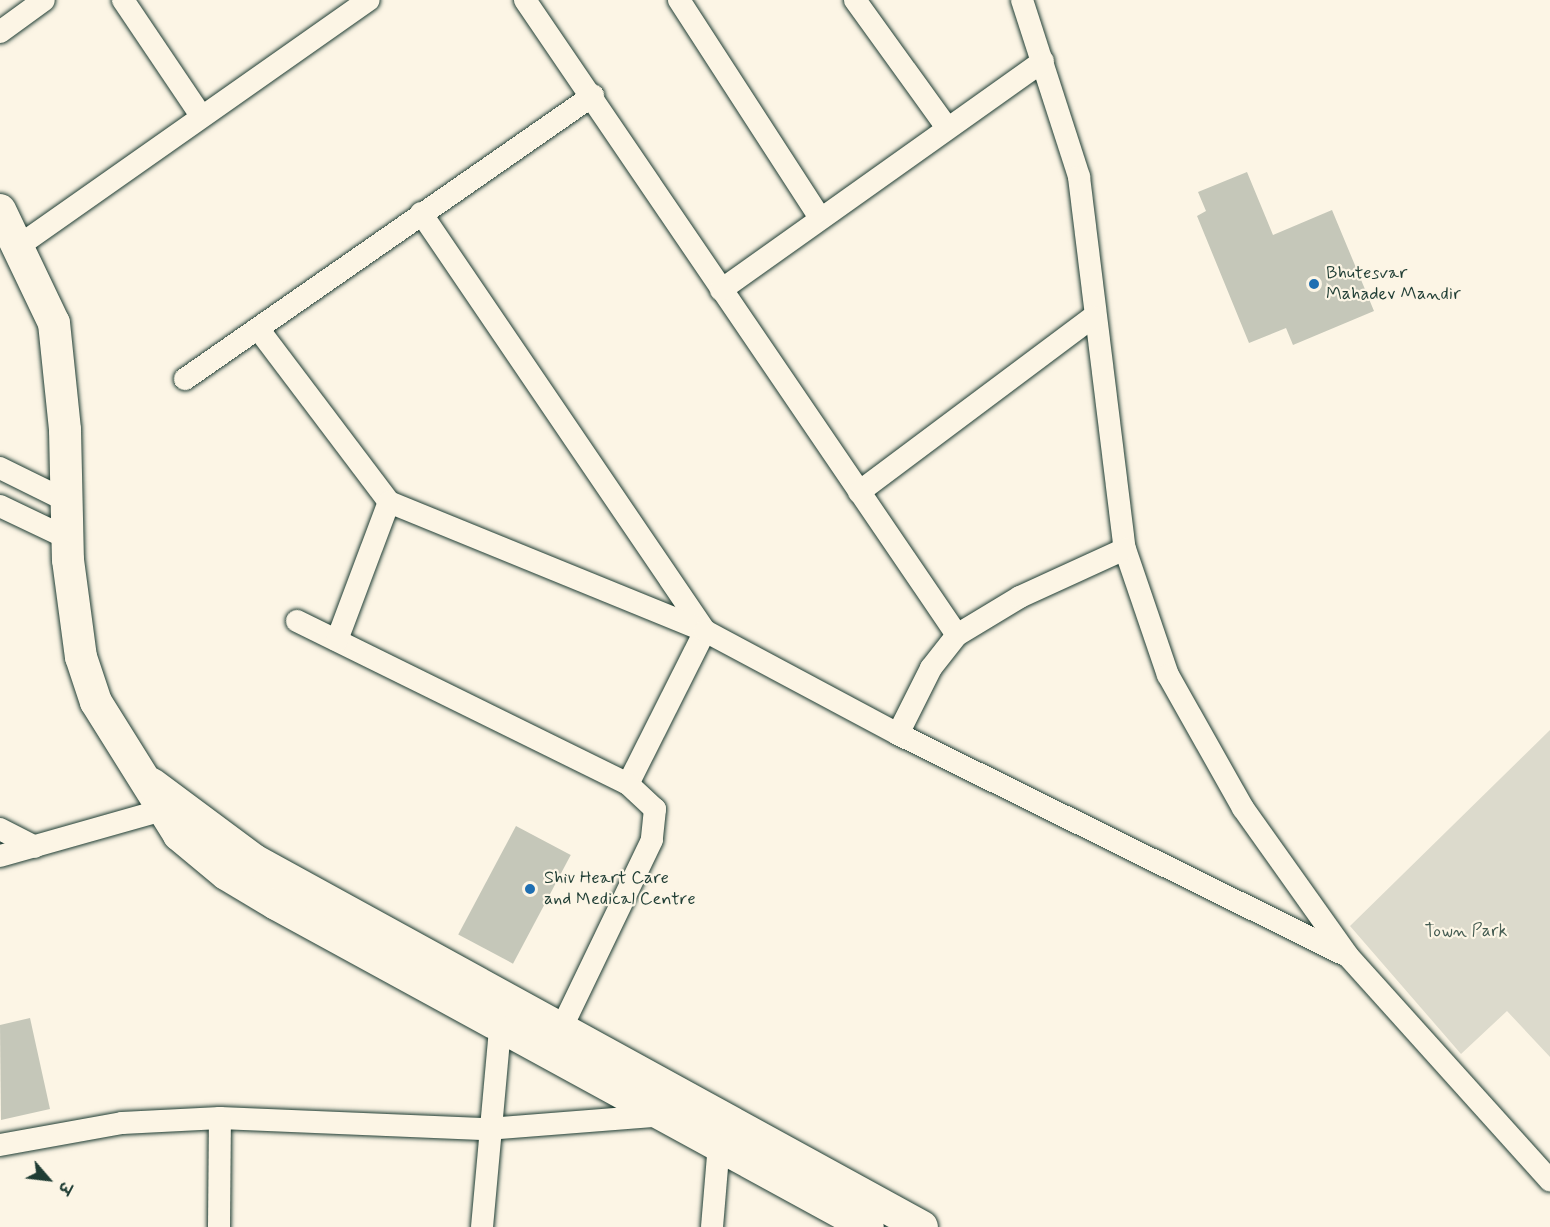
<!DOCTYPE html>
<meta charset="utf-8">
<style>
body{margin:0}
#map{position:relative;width:1550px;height:1227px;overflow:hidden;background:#fcf5e5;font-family:Mynerve,"Playpen Sans Deva",sans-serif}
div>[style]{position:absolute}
.green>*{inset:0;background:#dcdacc}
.building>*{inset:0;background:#c5c7b9;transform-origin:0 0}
.roads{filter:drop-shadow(0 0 2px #1f3d34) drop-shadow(0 0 2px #1f3d34)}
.street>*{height:22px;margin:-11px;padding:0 11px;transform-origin:11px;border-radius:11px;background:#fcf5e5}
.secondary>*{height:32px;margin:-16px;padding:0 16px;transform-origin:16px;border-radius:16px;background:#fcf5e5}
.dots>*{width:16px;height:16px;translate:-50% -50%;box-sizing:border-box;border:3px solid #fcf5e5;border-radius:50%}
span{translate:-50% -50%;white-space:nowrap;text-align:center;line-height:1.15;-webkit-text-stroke:4.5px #fcf5e5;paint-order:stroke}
.poi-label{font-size:18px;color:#1f3d34}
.left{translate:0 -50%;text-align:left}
.park-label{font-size:18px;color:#455c52}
.north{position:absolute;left:18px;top:1149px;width:60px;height:60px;-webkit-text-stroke:4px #fcf5e5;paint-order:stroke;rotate:118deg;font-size:16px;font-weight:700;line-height:24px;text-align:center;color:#1f3d34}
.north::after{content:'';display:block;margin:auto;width:21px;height:27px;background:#1f3d34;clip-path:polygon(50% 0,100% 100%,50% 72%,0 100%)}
</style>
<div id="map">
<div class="green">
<i style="clip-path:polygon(1550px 730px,1550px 1057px,1507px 1011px,1461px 1054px,1350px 926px)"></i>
</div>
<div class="building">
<i style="clip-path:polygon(1247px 172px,1273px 235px,1332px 210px,1374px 311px,1293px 345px,1286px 328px,1249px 343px,1197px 216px,1206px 211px,1198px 192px)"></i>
<i style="left:516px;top:826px;width:62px;height:123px;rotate:28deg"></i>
<i style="clip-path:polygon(30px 1018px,50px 1109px,1px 1120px,0 1025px)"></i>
</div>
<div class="roads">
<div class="street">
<i style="left:123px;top:0;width:138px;rotate:56deg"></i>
<i style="left:525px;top:0;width:768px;rotate:55.77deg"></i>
<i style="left:679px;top:0;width:260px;rotate:57.1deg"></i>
<i style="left:855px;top:0;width:155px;rotate:54.2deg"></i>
<i style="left:1022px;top:0;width:186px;rotate:72.1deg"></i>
<i style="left:1079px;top:177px;width:375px;rotate:83deg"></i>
<i style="left:1125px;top:549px;width:133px;rotate:71.2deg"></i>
<i style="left:1168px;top:675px;width:153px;rotate:60.6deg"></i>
<i style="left:1243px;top:808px;width:181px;rotate:54.6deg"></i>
<i style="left:1348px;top:956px;width:302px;rotate:48deg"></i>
<i style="left:0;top:32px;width:54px;rotate:-36deg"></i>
<i style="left:421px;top:213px;width:505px;rotate:55.81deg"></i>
<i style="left:705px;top:631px;width:171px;rotate:116.7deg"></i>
<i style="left:20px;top:245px;width:426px;rotate:-35.1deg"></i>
<i style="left:721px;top:290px;width:395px;rotate:-35.4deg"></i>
<i style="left:259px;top:330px;width:216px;rotate:52.9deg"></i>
<i style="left:389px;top:502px;width:341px;rotate:22.2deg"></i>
<i style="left:705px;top:631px;width:219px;rotate:28.1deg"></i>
<i style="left:898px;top:734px;width:497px;rotate:26.3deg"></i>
<i style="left:185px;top:379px;width:497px;rotate:-34.8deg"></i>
<i style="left:0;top:468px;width:72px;rotate:26.2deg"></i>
<i style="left:859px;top:492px;width:292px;rotate:-36.8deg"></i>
<i style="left:0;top:506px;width:74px;rotate:25.5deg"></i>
<i style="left:297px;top:621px;width:369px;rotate:26.2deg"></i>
<i style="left:628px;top:784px;width:37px;rotate:43deg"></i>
<i style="left:655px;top:809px;width:31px;rotate:96deg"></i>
<i style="left:652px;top:840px;width:210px;rotate:115.7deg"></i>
<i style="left:337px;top:640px;width:147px;rotate:-69.4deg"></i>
<i style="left:898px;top:734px;width:74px;rotate:-63.4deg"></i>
<i style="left:931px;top:668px;width:42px;rotate:-51.8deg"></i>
<i style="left:957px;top:635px;width:74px;rotate:-31.1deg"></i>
<i style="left:1020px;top:597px;width:115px;rotate:-24.6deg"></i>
<i style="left:0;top:829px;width:39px;rotate:27deg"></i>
<i style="left:0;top:856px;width:184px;rotate:-15.8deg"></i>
<i style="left:0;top:1145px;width:124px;rotate:-10.2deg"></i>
<i style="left:122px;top:1123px;width:98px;rotate:-2.9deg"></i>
<i style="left:220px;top:1118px;width:268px;rotate:2.4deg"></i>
<i style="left:488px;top:1129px;width:178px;rotate:-4.5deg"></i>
<i style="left:219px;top:1227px;width:109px;rotate:-89.5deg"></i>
<i style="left:482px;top:1227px;width:200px;rotate:-84.8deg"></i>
<i style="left:712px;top:1227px;width:96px;rotate:-85.2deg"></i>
</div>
<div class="secondary">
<i style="left:0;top:210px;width:125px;rotate:64.5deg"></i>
<i style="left:54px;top:323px;width:108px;rotate:84.1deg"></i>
<i style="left:65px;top:430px;width:130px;rotate:88.7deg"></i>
<i style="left:68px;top:560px;width:98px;rotate:82.4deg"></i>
<i style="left:81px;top:657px;width:47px;rotate:71.6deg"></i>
<i style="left:96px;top:702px;width:157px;rotate:58deg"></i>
<i style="left:179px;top:835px;width:61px;rotate:39.7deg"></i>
<i style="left:226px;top:874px;width:58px;rotate:31deg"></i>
<i style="left:276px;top:904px;width:674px;rotate:28.62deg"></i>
<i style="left:152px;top:784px;width:127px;rotate:36.7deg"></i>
<i style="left:254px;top:860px;width:762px;rotate:28.78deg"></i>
</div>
</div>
<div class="dots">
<i style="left:1314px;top:284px;background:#1f6fb2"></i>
<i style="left:530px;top:889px;background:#1f6fb2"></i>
</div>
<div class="poi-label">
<span class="left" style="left:1326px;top:284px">Bhutesvar<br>Mahadev Mandir</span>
<span class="left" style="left:544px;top:889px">Shiv Heart Care<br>and Medical Centre</span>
</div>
<div class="park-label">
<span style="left:1466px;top:931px">Town Park</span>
</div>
<div class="north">उ</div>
</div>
